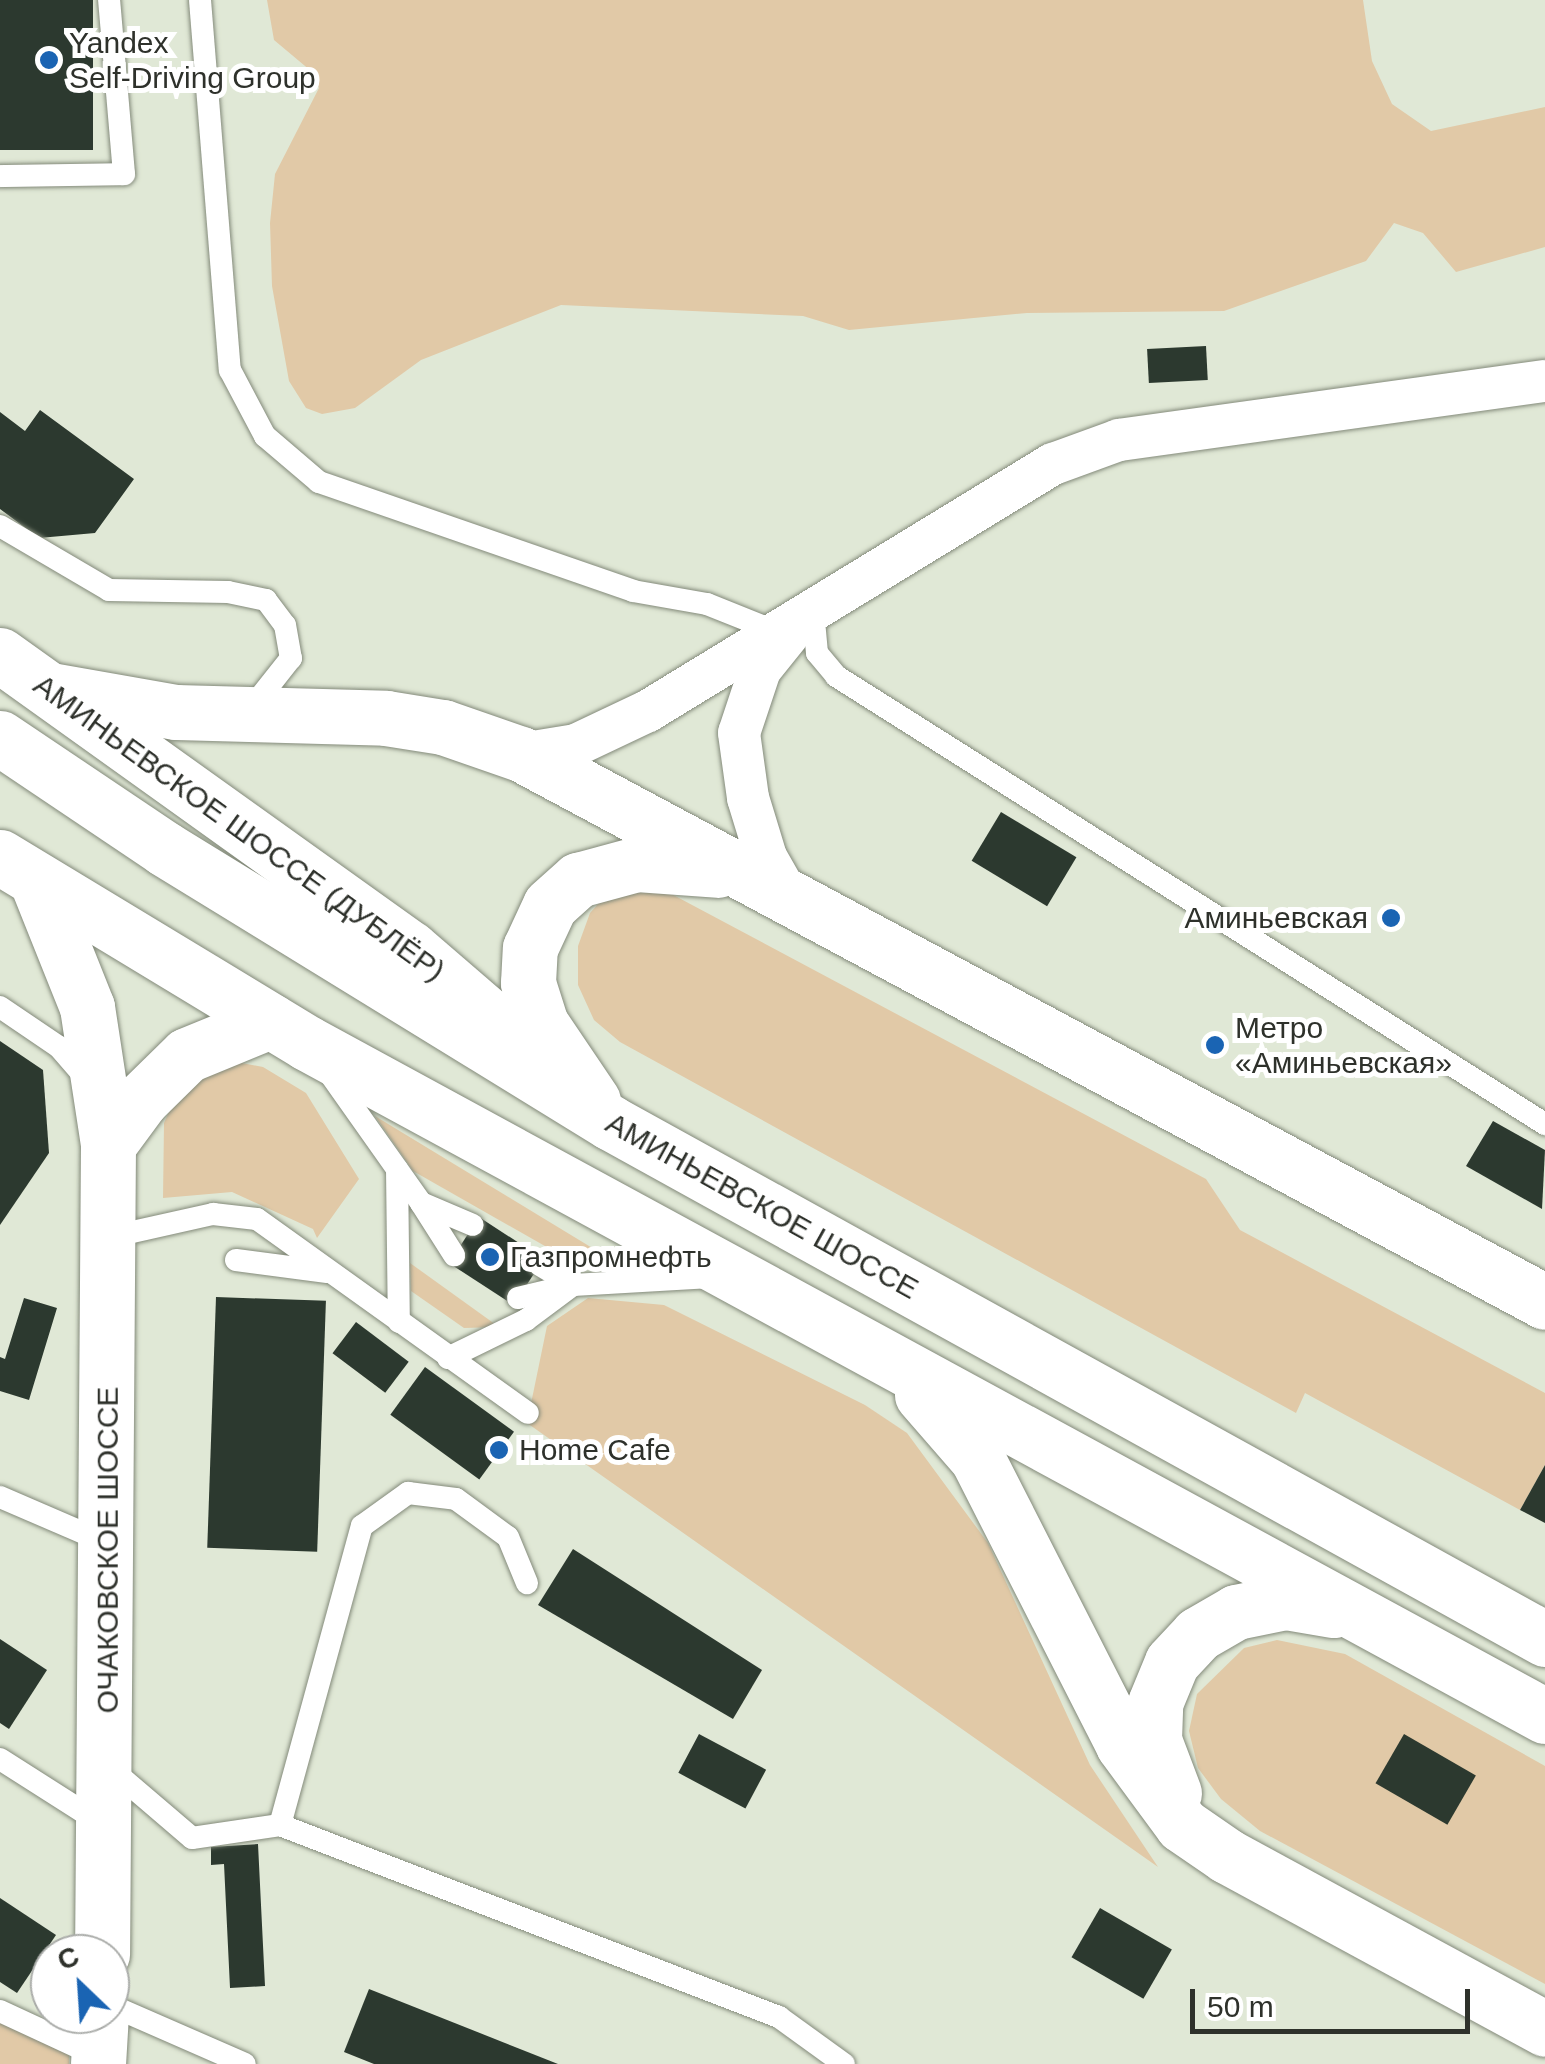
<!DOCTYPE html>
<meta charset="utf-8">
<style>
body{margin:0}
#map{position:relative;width:1545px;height:2064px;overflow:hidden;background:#e0e8d6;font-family:Helvetica,sans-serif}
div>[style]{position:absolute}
.green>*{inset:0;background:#e1c9a7}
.building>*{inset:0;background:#2c392f;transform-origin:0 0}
.roads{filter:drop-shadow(0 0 2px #838a7a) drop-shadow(0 0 2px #838a7a)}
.lane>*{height:22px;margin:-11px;padding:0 11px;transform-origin:11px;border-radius:11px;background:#fff}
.street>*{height:42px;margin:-21px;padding:0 21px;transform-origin:21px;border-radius:21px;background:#fff}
.secondary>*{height:55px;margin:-27.5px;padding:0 27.5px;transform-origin:27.5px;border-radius:27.5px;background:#fff}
.dots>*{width:28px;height:28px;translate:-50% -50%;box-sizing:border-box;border:5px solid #fff;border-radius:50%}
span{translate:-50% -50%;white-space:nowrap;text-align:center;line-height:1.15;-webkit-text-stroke:10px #fff;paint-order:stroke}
.poi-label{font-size:30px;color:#2e312b}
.left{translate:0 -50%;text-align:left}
.right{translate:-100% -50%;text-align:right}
.street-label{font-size:30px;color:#2e312b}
.north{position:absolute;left:30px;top:1934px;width:100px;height:100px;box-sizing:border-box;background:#fff;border:2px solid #abadaa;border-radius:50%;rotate:335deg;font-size:28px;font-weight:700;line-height:40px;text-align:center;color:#2e312b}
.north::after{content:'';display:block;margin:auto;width:35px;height:45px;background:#1a64b3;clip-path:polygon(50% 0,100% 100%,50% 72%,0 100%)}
.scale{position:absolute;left:1190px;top:1989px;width:280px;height:45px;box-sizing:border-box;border:5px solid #2e312b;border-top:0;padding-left:12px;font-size:30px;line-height:35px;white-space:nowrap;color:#2e312b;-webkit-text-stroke:8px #fff;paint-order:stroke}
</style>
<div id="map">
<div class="green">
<i style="clip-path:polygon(267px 0,1363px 0,1372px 61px,1392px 104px,1431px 131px,1545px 107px,1545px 247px,1456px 272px,1423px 233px,1394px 223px,1366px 261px,1224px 311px,1027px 313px,849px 330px,803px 316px,561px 305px,421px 360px,355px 408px,322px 414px,306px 408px,289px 381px,272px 286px,270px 223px,275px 174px,319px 88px,311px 71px,274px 40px)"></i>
<i style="clip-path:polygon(647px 881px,1206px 1179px,1240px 1230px,1545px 1393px,1545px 1465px,1520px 1510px,1305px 1393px,1296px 1413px,620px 1042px,594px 1020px,578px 985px,578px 946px,590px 913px,609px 892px)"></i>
<i style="clip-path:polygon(221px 1059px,263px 1067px,306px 1093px,359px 1179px,317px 1238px,313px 1229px,232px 1192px,163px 1198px,164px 1123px,182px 1082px)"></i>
<i style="clip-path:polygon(375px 1116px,617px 1263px,580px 1266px,413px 1171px)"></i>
<i style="clip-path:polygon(410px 1263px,499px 1327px,464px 1328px,411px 1291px)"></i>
<i style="clip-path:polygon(588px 1298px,664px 1305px,865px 1405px,907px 1433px,988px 1543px,1090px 1765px,1158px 1867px,527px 1423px,547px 1326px)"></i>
<i style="clip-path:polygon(1277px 1640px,1345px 1654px,1545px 1766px,1545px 1984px,1260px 1831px,1221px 1799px,1198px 1768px,1189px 1731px,1197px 1694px,1244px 1648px)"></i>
<i style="clip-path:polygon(0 2011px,69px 2043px,69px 2064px,0 2064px)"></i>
</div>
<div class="building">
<i style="left:0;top:0;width:93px;height:150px"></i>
<i style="left:1206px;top:346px;width:34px;height:59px;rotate:87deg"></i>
<i style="clip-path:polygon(40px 410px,134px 479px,95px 533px,39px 538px,0 509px,0 412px,25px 431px)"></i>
<i style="left:1001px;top:812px;width:88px;height:57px;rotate:31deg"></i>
<i style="clip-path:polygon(0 1041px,43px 1070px,49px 1153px,0 1225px)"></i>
<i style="clip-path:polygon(1493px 1121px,1545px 1150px,1542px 1209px,1466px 1166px)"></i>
<i style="left:479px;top:1217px;width:77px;height:55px;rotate:33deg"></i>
<i style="left:216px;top:1297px;width:110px;height:251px;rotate:2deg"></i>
<i style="clip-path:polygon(24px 1298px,57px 1308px,29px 1400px,0 1391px,0 1357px,5px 1359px)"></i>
<i style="left:356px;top:1322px;width:66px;height:39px;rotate:37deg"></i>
<i style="left:425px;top:1367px;width:110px;height:59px;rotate:36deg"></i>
<i style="clip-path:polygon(1545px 1465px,1545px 1523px,1520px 1510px)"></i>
<i style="clip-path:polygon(573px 1549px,762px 1670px,733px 1719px,538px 1605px)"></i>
<i style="clip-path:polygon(0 1639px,47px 1670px,9px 1729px,0 1723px)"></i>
<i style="left:699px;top:1734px;width:76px;height:44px;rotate:28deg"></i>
<i style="left:1404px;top:1734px;width:83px;height:57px;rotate:30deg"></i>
<i style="clip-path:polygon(258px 1844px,265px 1986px,230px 1988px,224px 1864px,211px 1865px,211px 1847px)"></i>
<i style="clip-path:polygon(0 1898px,56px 1935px,17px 1993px,0 1982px)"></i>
<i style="left:1100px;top:1908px;width:83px;height:57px;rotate:30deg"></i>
<i style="clip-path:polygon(369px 1989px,558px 2064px,374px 2064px,344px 2052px)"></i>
</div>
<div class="roads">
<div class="lane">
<i style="left:200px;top:0;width:371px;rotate:85.4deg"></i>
<i style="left:230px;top:370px;width:75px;rotate:62.1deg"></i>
<i style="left:265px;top:436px;width:71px;rotate:40.4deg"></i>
<i style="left:319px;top:482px;width:332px;rotate:19.1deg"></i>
<i style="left:633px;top:591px;width:75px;rotate:10deg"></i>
<i style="left:707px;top:604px;width:75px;rotate:21.8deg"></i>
<i style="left:0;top:176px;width:124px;rotate:-0.9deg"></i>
<i style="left:124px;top:174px;width:175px;rotate:-94.9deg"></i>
<i style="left:0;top:526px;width:126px;rotate:30.4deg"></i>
<i style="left:109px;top:590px;width:119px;rotate:1deg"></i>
<i style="left:228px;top:592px;width:39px;rotate:12deg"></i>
<i style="left:266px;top:600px;width:31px;rotate:53deg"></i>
<i style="left:285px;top:625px;width:34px;rotate:80deg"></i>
<i style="left:291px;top:658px;width:61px;rotate:128.4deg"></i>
<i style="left:813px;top:610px;width:43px;rotate:84.7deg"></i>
<i style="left:817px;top:653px;width:30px;rotate:50deg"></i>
<i style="left:836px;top:676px;width:839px;rotate:32.29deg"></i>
<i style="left:0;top:1007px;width:71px;rotate:34.1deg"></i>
<i style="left:59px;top:1047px;width:40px;rotate:49deg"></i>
<i style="left:327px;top:1070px;width:163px;rotate:54.7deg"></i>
<i style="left:421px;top:1203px;width:56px;rotate:22.9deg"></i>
<i style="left:397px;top:1169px;width:153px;rotate:89.3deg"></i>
<i style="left:421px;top:1203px;width:62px;rotate:57.6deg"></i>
<i style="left:110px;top:1237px;width:106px;rotate:-12.6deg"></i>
<i style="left:213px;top:1214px;width:44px;rotate:6.5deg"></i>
<i style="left:257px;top:1219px;width:333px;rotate:35.6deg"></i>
<i style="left:236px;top:1260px;width:92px;rotate:7.5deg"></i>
<i style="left:540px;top:1265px;width:39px;rotate:31deg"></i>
<i style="left:573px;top:1285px;width:138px;rotate:-3.3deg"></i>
<i style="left:518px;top:1298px;width:46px;rotate:-13.7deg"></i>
<i style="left:448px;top:1358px;width:87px;rotate:-26deg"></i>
<i style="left:526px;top:1320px;width:59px;rotate:-36.7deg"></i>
<i style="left:0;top:1497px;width:111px;rotate:23.3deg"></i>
<i style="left:0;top:1759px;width:121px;rotate:32.5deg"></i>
<i style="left:109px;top:1767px;width:109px;rotate:40.5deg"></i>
<i style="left:192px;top:1838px;width:89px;rotate:-8.4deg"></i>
<i style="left:280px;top:1825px;width:310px;rotate:-74.7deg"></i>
<i style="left:362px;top:1526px;width:57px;rotate:-35.7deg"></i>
<i style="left:408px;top:1493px;width:48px;rotate:7.1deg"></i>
<i style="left:456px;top:1499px;width:64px;rotate:36.2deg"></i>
<i style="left:508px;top:1537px;width:50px;rotate:67.6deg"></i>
<i style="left:280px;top:1825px;width:535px;rotate:21.05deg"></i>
<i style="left:779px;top:2017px;width:80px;rotate:35.9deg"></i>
<i style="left:110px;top:2005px;width:147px;rotate:23.6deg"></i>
<i style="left:0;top:2011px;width:107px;rotate:24.9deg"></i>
</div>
<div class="street">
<i style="left:788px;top:635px;width:45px;rotate:128.7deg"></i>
<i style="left:760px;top:670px;width:66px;rotate:108.4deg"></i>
<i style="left:739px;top:733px;width:66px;rotate:82.1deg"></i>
<i style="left:748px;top:798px;width:62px;rotate:73deg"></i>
<i style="left:766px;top:857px;width:51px;rotate:60.4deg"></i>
<i style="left:521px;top:754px;width:56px;rotate:-9.3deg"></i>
<i style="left:576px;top:745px;width:80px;rotate:-25.3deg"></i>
<i style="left:648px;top:711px;width:474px;rotate:-31.4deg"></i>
<i style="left:1053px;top:464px;width:70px;rotate:-20deg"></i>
<i style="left:1119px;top:440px;width:430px;rotate:-7.9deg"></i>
</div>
<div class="secondary">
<i style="left:0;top:655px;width:505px;rotate:35.58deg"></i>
<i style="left:411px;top:949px;width:107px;rotate:40.8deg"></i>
<i style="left:51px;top:690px;width:127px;rotate:10deg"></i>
<i style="left:176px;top:712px;width:210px;rotate:1.6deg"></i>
<i style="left:386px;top:718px;width:58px;rotate:9deg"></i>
<i style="left:443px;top:727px;width:83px;rotate:19.1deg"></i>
<i style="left:521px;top:754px;width:1161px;rotate:28.15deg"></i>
<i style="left:0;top:738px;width:199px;rotate:33.9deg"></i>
<i style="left:165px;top:849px;width:523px;rotate:31.56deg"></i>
<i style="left:611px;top:1123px;width:1067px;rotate:28.92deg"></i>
<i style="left:0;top:857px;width:359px;rotate:31.2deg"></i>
<i style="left:307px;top:1043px;width:1409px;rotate:28.53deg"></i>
<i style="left:37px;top:882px;width:135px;rotate:68.2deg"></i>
<i style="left:87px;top:1007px;width:140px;rotate:81.3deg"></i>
<i style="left:108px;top:1145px;width:809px;rotate:90.42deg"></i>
<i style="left:593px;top:1101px;width:93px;rotate:-124deg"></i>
<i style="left:541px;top:1024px;width:43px;rotate:-107.6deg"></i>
<i style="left:528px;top:983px;width:35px;rotate:-87deg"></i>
<i style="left:530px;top:948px;width:47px;rotate:-65.1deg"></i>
<i style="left:550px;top:905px;width:38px;rotate:-42deg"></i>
<i style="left:578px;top:880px;width:61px;rotate:-15.2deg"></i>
<i style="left:637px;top:864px;width:81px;rotate:4.2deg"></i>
<i style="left:108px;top:1145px;width:56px;rotate:-53.7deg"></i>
<i style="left:141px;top:1100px;width:64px;rotate:-44.4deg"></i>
<i style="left:187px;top:1055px;width:90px;rotate:-22.3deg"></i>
<i style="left:922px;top:1395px;width:84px;rotate:48.9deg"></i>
<i style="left:977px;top:1458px;width:322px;rotate:63deg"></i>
<i style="left:1123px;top:1745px;width:99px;rotate:53.6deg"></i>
<i style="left:1182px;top:1825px;width:55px;rotate:34.6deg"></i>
<i style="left:1227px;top:1856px;width:362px;rotate:28.5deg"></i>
<i style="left:1174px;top:1793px;width:57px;rotate:-110.7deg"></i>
<i style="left:1154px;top:1740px;width:37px;rotate:-88deg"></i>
<i style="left:1155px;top:1703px;width:44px;rotate:-67.5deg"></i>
<i style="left:1172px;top:1662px;width:38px;rotate:-47deg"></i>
<i style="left:1198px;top:1634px;width:44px;rotate:-30.1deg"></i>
<i style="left:1236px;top:1612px;width:50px;rotate:-11.5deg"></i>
<i style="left:1285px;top:1602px;width:49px;rotate:9.5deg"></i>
<i style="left:98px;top:2064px;width:50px;rotate:-86.6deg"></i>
</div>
</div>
<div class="dots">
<i style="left:49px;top:60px;background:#1a64b3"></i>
<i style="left:1391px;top:918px;background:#1a64b3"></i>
<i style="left:1215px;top:1045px;background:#1a64b3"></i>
<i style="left:490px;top:1257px;background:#1a64b3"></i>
<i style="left:499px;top:1450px;background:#1a64b3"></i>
</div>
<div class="poi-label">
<span class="left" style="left:69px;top:60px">Yandex<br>Self-Driving Group</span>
<span class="right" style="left:1368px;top:918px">Аминьевская</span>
<span class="left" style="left:1235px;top:1045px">Метро<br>«Аминьевская»</span>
<span class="left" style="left:510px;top:1257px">Газпромнефть</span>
<span class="left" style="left:519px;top:1450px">Home Cafe</span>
</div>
<div class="street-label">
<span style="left:239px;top:828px;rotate:36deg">АМИНЬЕВСКОЕ ШОССЕ (ДУБЛЁР)</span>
<span style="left:762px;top:1206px;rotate:29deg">АМИНЬЕВСКОЕ ШОССЕ</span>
<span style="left:108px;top:1550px;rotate:-90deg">ОЧАКОВСКОЕ ШОССЕ</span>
</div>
<div class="north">С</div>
<div class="scale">50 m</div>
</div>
